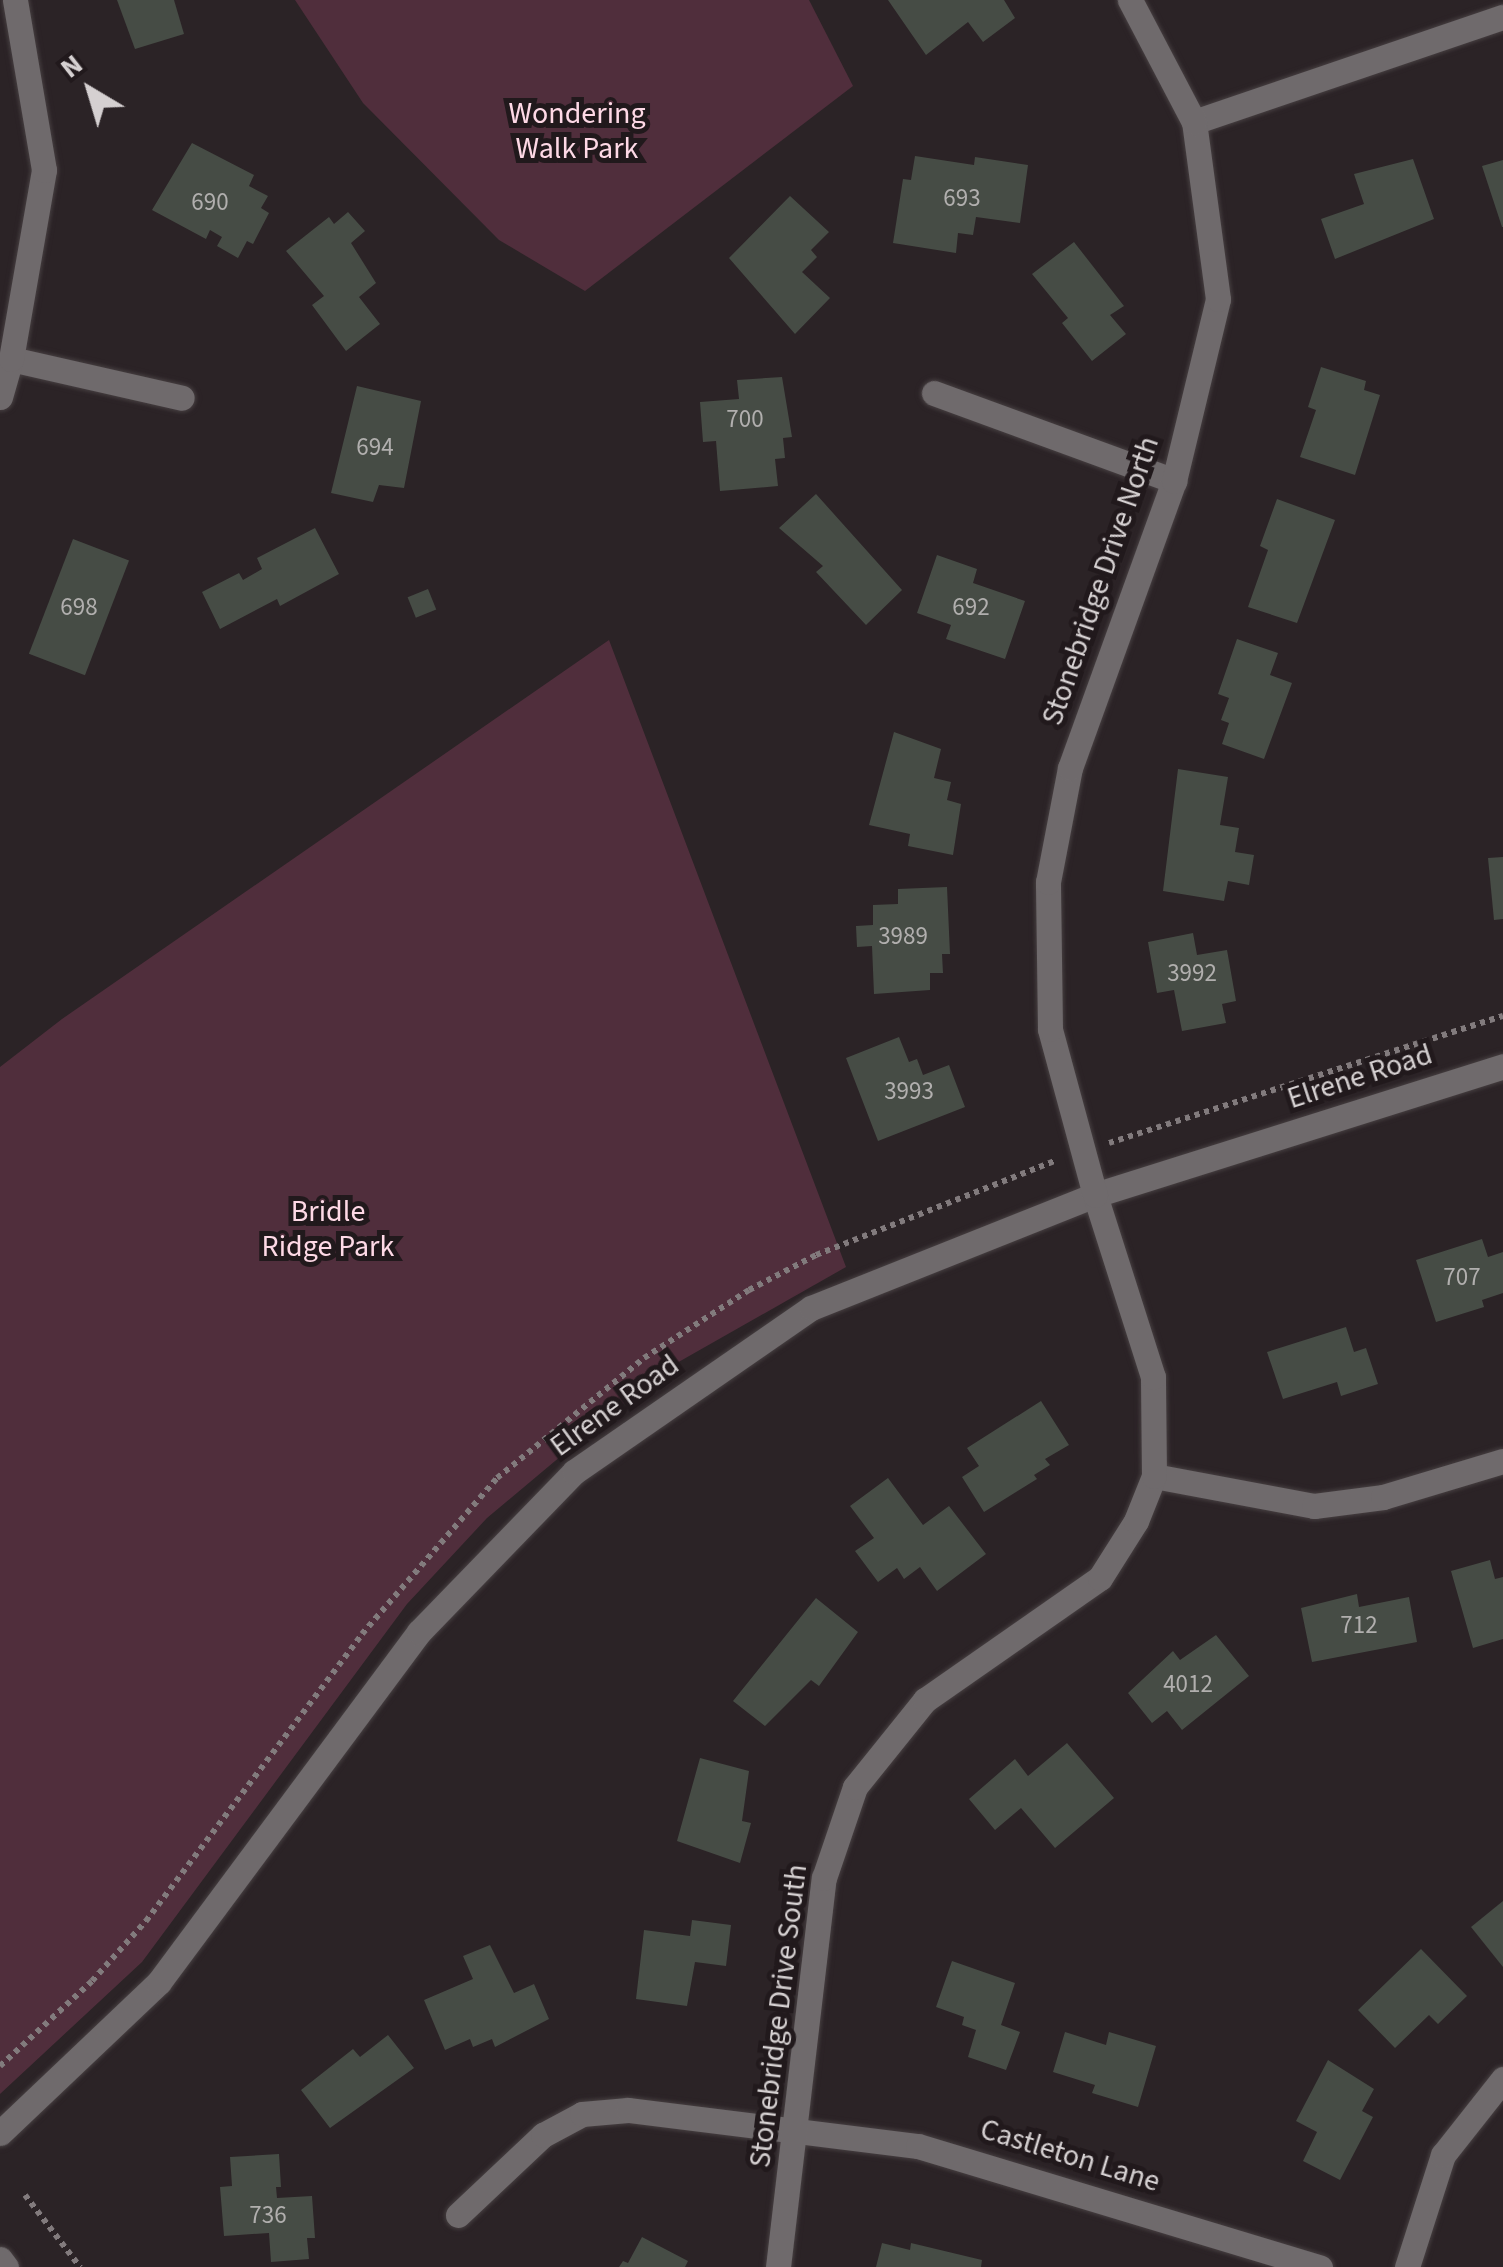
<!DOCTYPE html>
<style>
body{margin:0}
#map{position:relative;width:1503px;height:2267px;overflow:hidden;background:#2b2326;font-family:"Source Sans 3",sans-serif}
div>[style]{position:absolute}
.green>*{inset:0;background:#502e3c}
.building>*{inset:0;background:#464c45;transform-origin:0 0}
.path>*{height:6px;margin-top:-3px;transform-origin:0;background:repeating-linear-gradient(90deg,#827b7d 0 5px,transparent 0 10px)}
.roads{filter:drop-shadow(0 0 2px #463f41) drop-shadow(0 0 2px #463f41)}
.minor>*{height:25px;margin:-12.5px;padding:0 12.5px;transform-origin:12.5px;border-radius:12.5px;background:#6f6a6c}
span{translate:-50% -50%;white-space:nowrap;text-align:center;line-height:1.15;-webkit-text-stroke:10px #21191c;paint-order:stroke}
.number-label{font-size:25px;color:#b1afae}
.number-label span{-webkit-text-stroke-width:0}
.park-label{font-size:30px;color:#fed9e6}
.street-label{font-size:30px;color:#d5d0d1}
.north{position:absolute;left:40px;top:40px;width:100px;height:100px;-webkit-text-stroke:8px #21191c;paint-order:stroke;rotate:322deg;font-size:28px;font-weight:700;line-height:40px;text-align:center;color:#d5d0d1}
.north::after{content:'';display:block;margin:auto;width:35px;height:45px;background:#d5d0d1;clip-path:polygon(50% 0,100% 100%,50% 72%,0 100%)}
</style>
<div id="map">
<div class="green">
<i style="clip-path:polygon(295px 0,809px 0,853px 86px,585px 291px,499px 240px,363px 103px)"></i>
<i style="clip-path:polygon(609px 640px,846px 1267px,661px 1372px,487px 1518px,407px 1604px,142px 1962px,0 2094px,0 1067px,62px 1019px)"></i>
</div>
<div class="building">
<i style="clip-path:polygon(117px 0,174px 0,184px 34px,135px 49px)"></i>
<i style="clip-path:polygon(888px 0,1004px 0,1015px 18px,983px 42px,968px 22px,926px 55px)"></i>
<i style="clip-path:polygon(192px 143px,254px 175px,249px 186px,268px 196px,261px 208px,269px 213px,253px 244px,247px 241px,238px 258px,217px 246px,222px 237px,210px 230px,206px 239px,152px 210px)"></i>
<i style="clip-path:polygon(915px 156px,974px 165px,975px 157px,1028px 165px,1020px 223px,976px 217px,973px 235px,958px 233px,956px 253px,893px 243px,903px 179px,911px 180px)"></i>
<i style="clip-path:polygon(1413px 159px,1434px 219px,1335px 259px,1321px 219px,1364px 204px,1354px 174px)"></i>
<i style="clip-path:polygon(1503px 160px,1503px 227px,1502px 227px,1482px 166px)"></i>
<i style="clip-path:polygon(790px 196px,829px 232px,811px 250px,817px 257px,802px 272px,830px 298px,795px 334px,729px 258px)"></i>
<i style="clip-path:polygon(348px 212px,365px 231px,351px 243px,376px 283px,359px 297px,380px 324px,346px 351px,312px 305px,324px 296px,286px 251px,329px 217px,334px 224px)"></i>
<i style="clip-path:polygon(1074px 242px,1124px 306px,1110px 315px,1126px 334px,1092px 361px,1062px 323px,1068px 318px,1032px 274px)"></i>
<i style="clip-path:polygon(1321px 367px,1366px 381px,1364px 390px,1380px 395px,1355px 475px,1300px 457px,1316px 410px,1308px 407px)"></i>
<i style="clip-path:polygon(782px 377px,792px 437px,783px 438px,785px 458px,775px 459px,778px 486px,720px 491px,716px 441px,703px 442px,700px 402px,739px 399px,737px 380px)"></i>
<i style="clip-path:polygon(357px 386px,421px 401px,404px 488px,379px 485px,373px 502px,331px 493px)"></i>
<i style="clip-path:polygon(816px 494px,902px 590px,866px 625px,816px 572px,823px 566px,779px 528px)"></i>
<i style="clip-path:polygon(1277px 499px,1335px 520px,1297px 623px,1248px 607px,1268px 550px,1260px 546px)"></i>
<i style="clip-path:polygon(315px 528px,339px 574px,280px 606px,277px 599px,220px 629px,202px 592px,239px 573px,243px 580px,262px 569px,257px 558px)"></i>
<i style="left:73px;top:539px;width:60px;height:123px;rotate:21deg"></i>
<i style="clip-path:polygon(937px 555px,977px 569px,973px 583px,1025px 601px,1005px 659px,946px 639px,951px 625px,917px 613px)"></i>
<i style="left:428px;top:589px;width:22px;height:22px;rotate:68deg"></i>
<i style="clip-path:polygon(1237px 639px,1278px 653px,1270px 675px,1292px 683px,1264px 759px,1222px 744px,1229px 723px,1221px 720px,1229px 698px,1218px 694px)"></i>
<i style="clip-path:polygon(894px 732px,941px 749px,934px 778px,951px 782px,947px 800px,961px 804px,953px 855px,908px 846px,910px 834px,869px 825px)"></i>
<i style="clip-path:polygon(1178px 769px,1228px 777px,1220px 825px,1239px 828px,1235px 852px,1254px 855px,1249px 885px,1228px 881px,1224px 901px,1163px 891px)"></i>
<i style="clip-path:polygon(1503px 857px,1503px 919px,1494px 920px,1488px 858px)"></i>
<i style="clip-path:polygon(947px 887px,950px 954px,942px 954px,943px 973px,930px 973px,930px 990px,874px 994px,872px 946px,857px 947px,856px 926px,873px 925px,873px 905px,898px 904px,898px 889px)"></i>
<i style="clip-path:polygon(1193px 933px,1197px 955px,1227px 950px,1236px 1001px,1222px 1004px,1226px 1023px,1182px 1031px,1174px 990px,1157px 993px,1148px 942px)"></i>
<i style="clip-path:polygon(899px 1037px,909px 1062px,917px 1059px,923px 1075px,949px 1065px,965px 1107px,878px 1141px,846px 1058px)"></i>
<i style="clip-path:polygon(1482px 1239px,1488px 1257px,1503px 1252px,1503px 1293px,1482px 1300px,1484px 1307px,1436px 1322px,1416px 1260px)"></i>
<i style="clip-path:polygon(1346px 1327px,1354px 1352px,1366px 1348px,1378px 1384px,1341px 1396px,1337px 1382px,1283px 1399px,1267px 1352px)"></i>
<i style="clip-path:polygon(1041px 1401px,1069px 1445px,1045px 1459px,1050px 1465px,1034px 1475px,1037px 1479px,984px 1512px,962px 1477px,979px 1466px,967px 1448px)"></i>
<i style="clip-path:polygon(888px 1478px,923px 1525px,949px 1506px,986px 1554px,937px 1591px,920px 1567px,904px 1579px,897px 1568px,878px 1582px,855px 1551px,874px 1538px,850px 1506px)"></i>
<i style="clip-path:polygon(1490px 1560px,1495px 1579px,1503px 1577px,1503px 1639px,1473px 1648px,1451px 1571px)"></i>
<i style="clip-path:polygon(1357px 1594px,1359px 1607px,1409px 1597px,1417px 1642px,1312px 1662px,1301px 1608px)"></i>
<i style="clip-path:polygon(816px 1598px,858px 1632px,819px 1686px,811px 1680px,765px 1726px,733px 1701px)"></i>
<i style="clip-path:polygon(1216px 1635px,1249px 1676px,1182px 1730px,1167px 1711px,1152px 1723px,1128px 1693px,1173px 1651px,1180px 1660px)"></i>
<i style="clip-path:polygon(1067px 1743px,1114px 1798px,1055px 1848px,1021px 1808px,995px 1830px,969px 1799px,1015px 1759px,1028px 1776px)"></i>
<i style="clip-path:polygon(700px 1758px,749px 1771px,742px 1821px,751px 1823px,740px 1863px,677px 1841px)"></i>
<i style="clip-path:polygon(1503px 1901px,1503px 1967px,1471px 1927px)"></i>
<i style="clip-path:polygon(692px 1920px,731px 1925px,726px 1966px,695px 1962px,687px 2006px,636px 1999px,644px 1930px,690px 1936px)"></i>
<i style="clip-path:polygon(490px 1945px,514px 1993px,534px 1984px,549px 2019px,495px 2047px,492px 2039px,473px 2047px,470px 2039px,445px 2050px,424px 2000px,473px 1979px,463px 1956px)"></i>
<i style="clip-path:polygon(1421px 1949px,1467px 1996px,1438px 2024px,1429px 2015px,1395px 2048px,1358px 2010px)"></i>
<i style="clip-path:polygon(952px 1961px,1015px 1983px,1001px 2025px,1020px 2032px,1006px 2070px,968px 2057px,976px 2030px,962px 2025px,964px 2017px,936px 2007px)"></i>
<i style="clip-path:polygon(1065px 2032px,1106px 2045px,1109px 2032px,1156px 2046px,1138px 2107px,1092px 2093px,1095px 2085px,1053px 2072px)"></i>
<i style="clip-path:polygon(388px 2035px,414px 2068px,330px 2128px,301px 2090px,353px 2049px,360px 2057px)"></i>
<i style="clip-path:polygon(1328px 2060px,1374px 2089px,1362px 2111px,1373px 2117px,1340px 2180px,1303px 2161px,1317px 2132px,1296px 2121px)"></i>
<i style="clip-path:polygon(279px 2154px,281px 2187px,276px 2187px,277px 2198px,312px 2196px,315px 2238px,307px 2238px,309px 2259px,271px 2262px,269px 2233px,224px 2236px,220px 2187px,232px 2186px,230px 2157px)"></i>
<i style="clip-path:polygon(642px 2237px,688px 2261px,685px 2267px,619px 2267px,623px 2261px,628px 2263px)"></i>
<i style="clip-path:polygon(882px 2243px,910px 2250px,911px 2243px,982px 2260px,981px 2267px,876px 2267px)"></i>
</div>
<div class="path">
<i style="left:1109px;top:1143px;width:414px;rotate:-17.9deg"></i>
<i style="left:0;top:2066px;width:125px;rotate:-42.7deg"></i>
<i style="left:92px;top:1981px;width:81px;rotate:-48deg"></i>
<i style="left:146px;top:1921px;width:359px;rotate:-53deg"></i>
<i style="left:362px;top:1634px;width:206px;rotate:-49.1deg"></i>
<i style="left:497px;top:1478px;width:190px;rotate:-39.2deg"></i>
<i style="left:644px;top:1358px;width:125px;rotate:-32.9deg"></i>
<i style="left:749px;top:1290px;width:76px;rotate:-27.6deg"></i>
<i style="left:816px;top:1255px;width:257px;rotate:-21.5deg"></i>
<i style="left:25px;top:2195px;width:91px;rotate:52.6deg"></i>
</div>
<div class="roads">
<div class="minor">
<i style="left:1194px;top:122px;width:326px;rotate:-18.8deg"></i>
<i style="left:11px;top:359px;width:175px;rotate:12.8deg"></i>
<i style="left:934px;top:393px;width:256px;rotate:20.1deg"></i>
<i style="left:0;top:397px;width:40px;rotate:-74deg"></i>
<i style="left:11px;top:359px;width:192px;rotate:-80.1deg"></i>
<i style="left:44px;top:170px;width:172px;rotate:-99.7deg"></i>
<i style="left:1154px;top:1476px;width:163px;rotate:10.6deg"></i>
<i style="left:1314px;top:1506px;width:70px;rotate:-7.4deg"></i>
<i style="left:1383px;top:1497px;width:125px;rotate:-16.7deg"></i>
<i style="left:0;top:2133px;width:219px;rotate:-43.5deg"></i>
<i style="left:159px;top:1982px;width:436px;rotate:-53.4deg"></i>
<i style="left:419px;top:1632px;width:223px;rotate:-45.9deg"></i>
<i style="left:574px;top:1472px;width:288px;rotate:-34.7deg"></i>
<i style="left:811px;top:1308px;width:306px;rotate:-21.7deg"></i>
<i style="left:1095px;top:1195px;width:428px;rotate:-17.5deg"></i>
<i style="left:458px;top:2215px;width:117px;rotate:-43.3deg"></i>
<i style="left:543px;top:2135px;width:44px;rotate:-28.3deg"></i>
<i style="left:582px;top:2114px;width:46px;rotate:-5deg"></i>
<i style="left:628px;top:2110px;width:292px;rotate:7.1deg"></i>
<i style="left:918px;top:2146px;width:420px;rotate:16.8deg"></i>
<i style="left:0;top:2259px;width:10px;rotate:53deg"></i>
<i style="left:778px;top:2267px;width:392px;rotate:-83.3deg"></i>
<i style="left:824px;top:1878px;width:96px;rotate:-71.2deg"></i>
<i style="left:855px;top:1787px;width:112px;rotate:-51.2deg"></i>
<i style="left:925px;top:1700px;width:213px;rotate:-34.9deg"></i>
<i style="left:1100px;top:1578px;width:67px;rotate:-57.7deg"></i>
<i style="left:1136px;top:1521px;width:48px;rotate:-68.2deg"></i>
<i style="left:1154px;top:1476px;width:99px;rotate:-90.6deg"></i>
<i style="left:1153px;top:1377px;width:191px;rotate:-107.7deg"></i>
<i style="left:1095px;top:1195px;width:172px;rotate:-105.2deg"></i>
<i style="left:1050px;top:1029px;width:147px;rotate:-90.8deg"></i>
<i style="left:1048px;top:882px;width:116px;rotate:-79.1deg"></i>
<i style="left:1070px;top:768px;width:305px;rotate:-70.1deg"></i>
<i style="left:1174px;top:481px;width:187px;rotate:-76.4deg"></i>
<i style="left:1218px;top:299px;width:179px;rotate:-97.7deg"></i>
<i style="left:1194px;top:122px;width:138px;rotate:-117.7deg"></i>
<i style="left:1407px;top:2267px;width:118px;rotate:-72.2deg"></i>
<i style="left:1443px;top:2155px;width:97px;rotate:-51.7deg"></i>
</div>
</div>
<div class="number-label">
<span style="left:962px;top:198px">693</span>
<span style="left:210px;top:202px">690</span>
<span style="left:745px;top:419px">700</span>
<span style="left:375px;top:447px">694</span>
<span style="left:79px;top:607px">698</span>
<span style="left:971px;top:607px">692</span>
<span style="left:903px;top:936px">3989</span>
<span style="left:1192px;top:973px">3992</span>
<span style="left:909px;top:1091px">3993</span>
<span style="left:1462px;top:1277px">707</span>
<span style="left:1359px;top:1625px">712</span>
<span style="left:1188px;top:1684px">4012</span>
<span style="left:268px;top:2215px">736</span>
</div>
<div class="park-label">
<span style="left:577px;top:131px">Wondering<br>Walk Park</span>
<span style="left:328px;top:1229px">Bridle<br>Ridge Park</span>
</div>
<div class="street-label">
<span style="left:1101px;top:581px;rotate:-71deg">Stonebridge Drive North</span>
<span style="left:1360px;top:1077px;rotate:-18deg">Elrene Road</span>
<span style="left:615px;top:1406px;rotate:-36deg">Elrene Road</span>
<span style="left:779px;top:2016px;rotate:-83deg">Stonebridge Drive South</span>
<span style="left:1070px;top:2156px;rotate:17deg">Castleton Lane</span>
</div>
<div class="north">N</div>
</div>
